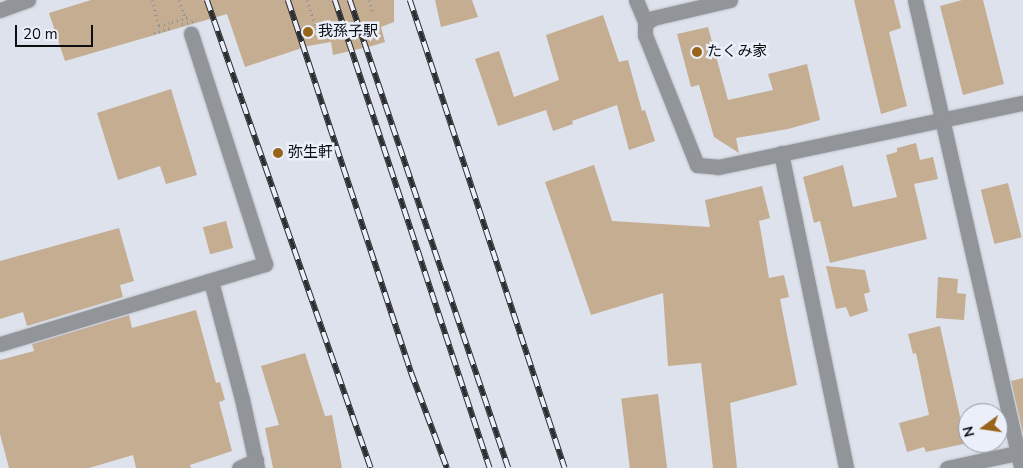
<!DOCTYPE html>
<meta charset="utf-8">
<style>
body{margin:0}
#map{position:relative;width:1023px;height:468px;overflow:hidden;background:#dde2ec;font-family:"Nunito Sans","Noto Sans JP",sans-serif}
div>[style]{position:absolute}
.building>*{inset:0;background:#c5ad92;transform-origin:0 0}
.path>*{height:3px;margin-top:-1.5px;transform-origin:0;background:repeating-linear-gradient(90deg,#8d9199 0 1px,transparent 0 5px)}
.roads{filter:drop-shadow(0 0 1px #bcc0c9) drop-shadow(0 0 1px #bcc0c9)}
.minor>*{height:15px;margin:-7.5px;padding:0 7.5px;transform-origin:7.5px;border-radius:7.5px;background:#919498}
.rail>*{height:5.5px;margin-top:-2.75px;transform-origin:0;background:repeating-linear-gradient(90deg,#eaeffa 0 11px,#2c2e32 0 22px);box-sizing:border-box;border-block:1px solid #2c2e32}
.path-bridge>*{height:3px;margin-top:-1.5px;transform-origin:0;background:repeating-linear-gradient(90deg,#8d9199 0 1px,transparent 0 5px)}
.dots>*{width:14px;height:14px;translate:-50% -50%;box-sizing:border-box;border:2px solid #eaeffa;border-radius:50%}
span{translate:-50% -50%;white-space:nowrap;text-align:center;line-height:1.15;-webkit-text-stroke:5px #eaeffa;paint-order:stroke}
.poi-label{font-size:15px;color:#0c0e11}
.left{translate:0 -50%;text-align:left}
.north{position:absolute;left:958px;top:403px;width:50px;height:50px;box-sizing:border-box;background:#eaeffa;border:1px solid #91959d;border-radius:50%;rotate:256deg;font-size:14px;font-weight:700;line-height:20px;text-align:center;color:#0c0e11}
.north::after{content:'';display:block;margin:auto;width:18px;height:22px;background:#986419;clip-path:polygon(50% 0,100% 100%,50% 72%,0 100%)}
.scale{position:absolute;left:15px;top:25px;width:78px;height:22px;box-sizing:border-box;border:2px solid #0c0e11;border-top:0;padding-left:6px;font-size:15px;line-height:18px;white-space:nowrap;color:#0c0e11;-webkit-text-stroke:4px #eaeffa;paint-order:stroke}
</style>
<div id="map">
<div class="building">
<i style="clip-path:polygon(91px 0,394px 0,394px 22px,381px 27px,385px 42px,372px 46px,333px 55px,331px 42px,308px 46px,245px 67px,227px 14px,65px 61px,49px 13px)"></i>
<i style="clip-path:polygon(435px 0,472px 0,478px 17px,441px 27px)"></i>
<i style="clip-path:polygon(854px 0,894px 0,901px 28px,889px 32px,907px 106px,881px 114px)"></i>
<i style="clip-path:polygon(962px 0,983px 0,1004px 84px,963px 95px,940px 6px)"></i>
<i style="clip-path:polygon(603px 15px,619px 62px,628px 60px,642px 111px,645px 110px,655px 141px,629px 150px,617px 105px,572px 121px,573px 124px,553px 131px,546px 110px,498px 126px,475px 59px,499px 51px,514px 97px,559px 80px,546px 35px)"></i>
<i style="clip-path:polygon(708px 27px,728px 100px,773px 90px,768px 74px,807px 64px,820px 120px,788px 129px,736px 138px,739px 153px,714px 137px,699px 85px,691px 87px,677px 34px)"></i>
<i style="clip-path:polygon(171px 89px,197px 175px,166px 184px,160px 166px,118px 180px,97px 113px)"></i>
<i style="clip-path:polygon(916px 143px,920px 160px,933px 157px,938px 179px,914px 184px,927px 239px,830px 263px,820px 221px,814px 223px,803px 177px,843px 165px,853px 207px,897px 197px,886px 155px,897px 152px,897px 148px)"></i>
<i style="clip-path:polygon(594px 165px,612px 221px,710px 227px,705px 200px,762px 186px,770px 218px,759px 221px,769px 278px,784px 275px,789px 297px,780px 299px,797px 385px,730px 403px,737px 468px,713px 468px,701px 363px,668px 366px,663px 293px,591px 315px,545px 182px)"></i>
<i style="left:1008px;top:183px;width:56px;height:28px;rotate:76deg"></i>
<i style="left:226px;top:221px;width:28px;height:24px;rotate:75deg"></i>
<i style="clip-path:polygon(119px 228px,134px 281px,120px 285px,123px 297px,27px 326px,23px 312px,0 319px,0 261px)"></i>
<i style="clip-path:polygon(826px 266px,865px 270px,870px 292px,864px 294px,868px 311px,850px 317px,846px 307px,836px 309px)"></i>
<i style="clip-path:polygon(938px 277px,958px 279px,957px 293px,966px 294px,964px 320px,936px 318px)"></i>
<i style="clip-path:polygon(196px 310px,216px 383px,220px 382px,225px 400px,219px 402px,232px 451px,190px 465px,191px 468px,136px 468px,133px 455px,89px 468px,9px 468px,0 434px,0 360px,34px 351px,32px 344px,129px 315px,132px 328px)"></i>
<i style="clip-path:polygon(940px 326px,961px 421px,968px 419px,968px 443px,926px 452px,924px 447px,907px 452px,899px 423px,929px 415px,916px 353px,913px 354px,908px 334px)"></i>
<i style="clip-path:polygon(305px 353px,325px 416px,332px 415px,342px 468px,273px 468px,265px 428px,279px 425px,261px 366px)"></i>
<i style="clip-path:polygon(1023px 378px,1023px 434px,1011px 381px)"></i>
<i style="left:658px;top:394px;width:75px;height:37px;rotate:83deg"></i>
<i style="clip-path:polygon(998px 409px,1005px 438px,998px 440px,998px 413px,988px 413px)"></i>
</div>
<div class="path">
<i style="left:152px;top:0;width:27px;rotate:75deg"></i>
<i style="left:159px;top:26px;width:14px;rotate:-17deg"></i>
<i style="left:179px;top:0;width:18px;rotate:71deg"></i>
<i style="left:307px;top:0;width:33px;rotate:72deg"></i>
<i style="left:369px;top:0;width:14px;rotate:73deg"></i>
<i style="left:154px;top:33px;width:19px;rotate:-18deg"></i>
</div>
<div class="roads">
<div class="minor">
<i style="left:636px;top:0;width:25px;rotate:67deg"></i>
<i style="left:730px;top:0;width:79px;rotate:166.8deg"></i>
<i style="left:653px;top:18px;width:10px;rotate:143deg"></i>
<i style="left:645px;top:24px;width:11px;rotate:90deg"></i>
<i style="left:645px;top:35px;width:140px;rotate:68.2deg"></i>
<i style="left:697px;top:165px;width:21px;rotate:5deg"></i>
<i style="left:718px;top:167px;width:312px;rotate:-11.9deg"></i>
<i style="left:915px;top:0;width:480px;rotate:77.2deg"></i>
<i style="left:0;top:10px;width:30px;rotate:-20deg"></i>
<i style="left:781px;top:153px;width:322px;rotate:78.3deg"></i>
<i style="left:211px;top:281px;width:122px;rotate:75.3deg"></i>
<i style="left:242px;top:399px;width:71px;rotate:77.7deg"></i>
<i style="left:0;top:344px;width:277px;rotate:-16.8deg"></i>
<i style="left:265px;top:264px;width:242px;rotate:-107.8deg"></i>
<i style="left:239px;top:468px;width:19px;rotate:-25deg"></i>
<i style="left:947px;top:468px;width:72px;rotate:-12.1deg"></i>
</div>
</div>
<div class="rail">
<i style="left:207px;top:0;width:496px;rotate:70.7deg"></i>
<i style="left:288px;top:0;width:392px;rotate:71.7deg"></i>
<i style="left:411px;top:372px;width:103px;rotate:69.4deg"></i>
<i style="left:335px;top:0;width:493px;rotate:71.7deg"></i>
<i style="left:350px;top:0;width:494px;rotate:71.3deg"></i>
<i style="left:410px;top:0;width:493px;rotate:71.7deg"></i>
</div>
<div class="path-bridge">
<i style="left:172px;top:22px;width:17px;rotate:-17deg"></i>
<i style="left:182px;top:24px;width:15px;rotate:-16deg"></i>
</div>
<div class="dots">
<i style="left:308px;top:32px;background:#986419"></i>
<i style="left:697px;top:52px;background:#986419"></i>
<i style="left:278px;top:153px;background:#986419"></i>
</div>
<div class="poi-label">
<span class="left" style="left:318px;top:32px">我孫子駅</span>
<span class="left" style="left:707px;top:52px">たくみ家</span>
<span class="left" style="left:288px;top:153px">弥生軒</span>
</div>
<div class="north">N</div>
<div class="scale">20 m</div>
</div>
